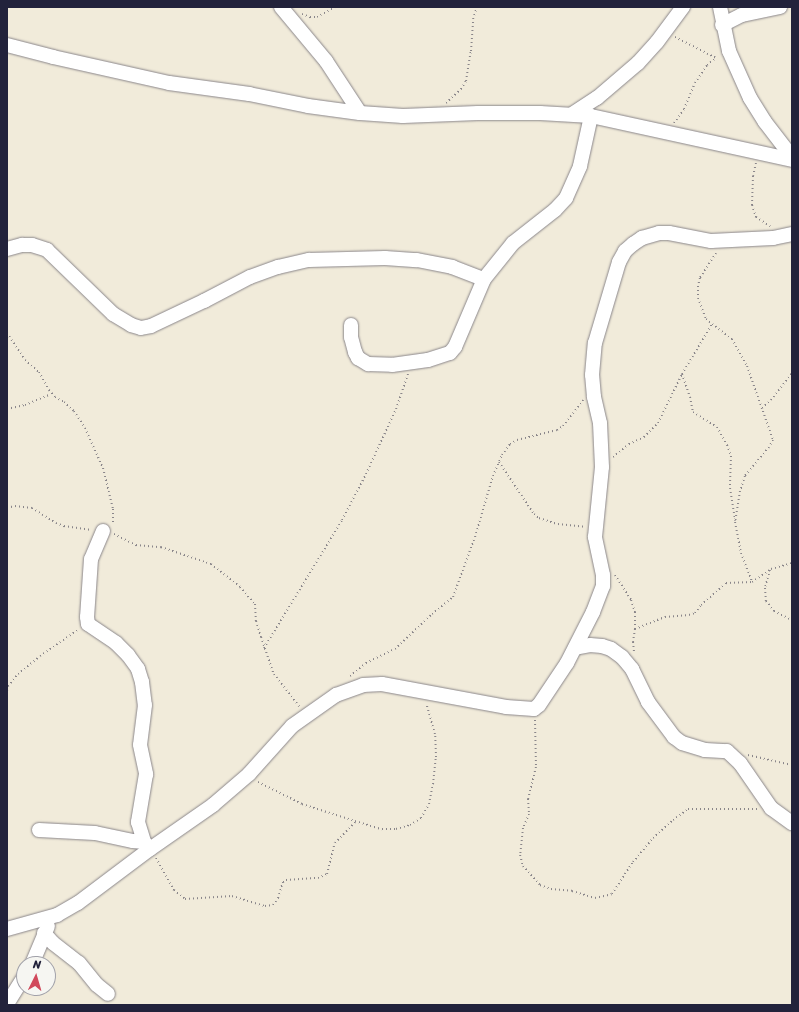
<!DOCTYPE html>
<style>
body{margin:0}
#map{position:relative;width:799px;height:1012px;overflow:hidden;background:#f1ebda;font-family:Sriracha,sans-serif}
div>[style]{position:absolute}
.path>*{height:2px;margin-top:-1px;transform-origin:0;background:repeating-linear-gradient(90deg,#8a868a 0 1px,transparent 0 4px)}
.roads{filter:drop-shadow(0 0 1px #8a868a) drop-shadow(0 0 1px #8a868a)}
.minor>*{height:14px;margin:-7px;padding:0 7px;transform-origin:7px;border-radius:7px;background:#fff}
span{translate:-50% -50%;white-space:nowrap;text-align:center;line-height:1.15;-webkit-text-stroke:4px #f6f6f2;paint-order:stroke}
.frame{position:absolute;inset:0;border:8px solid #22223b;pointer-events:none}
.north{position:absolute;left:16px;top:956px;width:40px;height:40px;box-sizing:border-box;background:#f6f6f2;border:1px solid #a1a1a9;border-radius:50%;rotate:5deg;font-size:11px;font-weight:700;line-height:16px;text-align:center;color:#22223b}
.north::after{content:'';display:block;margin:auto;width:14px;height:18px;background:#d1495b;clip-path:polygon(50% 0,100% 100%,50% 72%,0 100%)}
</style>
<div id="map">
<div class="path">
<i style="left:302px;top:14px;width:9px;rotate:21deg"></i>
<i style="left:310px;top:17px;width:7px"></i>
<i style="left:317px;top:17px;width:21px;rotate:-29deg"></i>
<i style="left:675px;top:37px;width:46px;rotate:27.1deg"></i>
<i style="left:446px;top:103px;width:21px;rotate:-43deg"></i>
<i style="left:461px;top:89px;width:9px;rotate:-58deg"></i>
<i style="left:466px;top:81px;width:30px;rotate:-81deg"></i>
<i style="left:471px;top:51px;width:32px;rotate:-86deg"></i>
<i style="left:473px;top:19px;width:13px;rotate:-72deg"></i>
<i style="left:674px;top:123px;width:17px;rotate:-54deg"></i>
<i style="left:684px;top:109px;width:28px;rotate:-67deg"></i>
<i style="left:695px;top:83px;width:22px;rotate:-56deg"></i>
<i style="left:707px;top:65px;width:11px;rotate:-38deg"></i>
<i style="left:756px;top:163px;width:13px;rotate:103deg"></i>
<i style="left:753px;top:176px;width:29px;rotate:92deg"></i>
<i style="left:752px;top:205px;width:13px;rotate:72deg"></i>
<i style="left:756px;top:217px;width:17px;rotate:33deg"></i>
<i style="left:716px;top:253px;width:30px;rotate:123deg"></i>
<i style="left:700px;top:278px;width:8px;rotate:104deg"></i>
<i style="left:698px;top:286px;width:12px;rotate:90deg"></i>
<i style="left:698px;top:298px;width:22px;rotate:69deg"></i>
<i style="left:706px;top:319px;width:33px;rotate:38deg"></i>
<i style="left:732px;top:339px;width:31px;rotate:61deg"></i>
<i style="left:747px;top:366px;width:78px;rotate:70.6deg"></i>
<i style="left:773px;top:440px;width:8px;rotate:120deg"></i>
<i style="left:769px;top:447px;width:38px;rotate:130deg"></i>
<i style="left:745px;top:476px;width:16px;rotate:108deg"></i>
<i style="left:740px;top:491px;width:31px;rotate:99deg"></i>
<i style="left:735px;top:522px;width:32px;rotate:79deg"></i>
<i style="left:741px;top:553px;width:31px;rotate:69deg"></i>
<i style="left:7px;top:333px;width:32px;rotate:56deg"></i>
<i style="left:25px;top:360px;width:18px;rotate:41deg"></i>
<i style="left:39px;top:372px;width:21px;rotate:61deg"></i>
<i style="left:49px;top:390px;width:9px;rotate:49deg"></i>
<i style="left:55px;top:397px;width:10px;rotate:29deg"></i>
<i style="left:64px;top:402px;width:13px;rotate:42deg"></i>
<i style="left:74px;top:411px;width:20px;rotate:57deg"></i>
<i style="left:85px;top:428px;width:44px;rotate:65.8deg"></i>
<i style="left:103px;top:468px;width:42px;rotate:76.3deg"></i>
<i style="left:113px;top:509px;width:15px;rotate:90deg"></i>
<i style="left:682px;top:374px;width:24px;rotate:71deg"></i>
<i style="left:690px;top:397px;width:15px;rotate:79deg"></i>
<i style="left:693px;top:412px;width:28px;rotate:32deg"></i>
<i style="left:717px;top:427px;width:21px;rotate:61deg"></i>
<i style="left:727px;top:445px;width:12px;rotate:70deg"></i>
<i style="left:731px;top:456px;width:32px;rotate:92deg"></i>
<i style="left:730px;top:488px;width:33px;rotate:81deg"></i>
<i style="left:762px;top:408px;width:12px;rotate:-42deg"></i>
<i style="left:771px;top:400px;width:34px;rotate:-52deg"></i>
<i style="left:7px;top:409px;width:18px;rotate:-13deg"></i>
<i style="left:25px;top:405px;width:28px;rotate:-23deg"></i>
<i style="left:613px;top:457px;width:21px;rotate:-39deg"></i>
<i style="left:629px;top:444px;width:17px;rotate:-25deg"></i>
<i style="left:644px;top:437px;width:20px;rotate:-45deg"></i>
<i style="left:658px;top:423px;width:55px;rotate:-63.9deg"></i>
<i style="left:682px;top:374px;width:58px;rotate:-59deg"></i>
<i style="left:499px;top:462px;width:63px;rotate:56.1deg"></i>
<i style="left:534px;top:514px;width:6px;rotate:39deg"></i>
<i style="left:539px;top:518px;width:20px;rotate:18deg"></i>
<i style="left:558px;top:524px;width:27px;rotate:6deg"></i>
<i style="left:7px;top:508px;width:8px;rotate:-14deg"></i>
<i style="left:15px;top:506px;width:17px;rotate:7deg"></i>
<i style="left:32px;top:508px;width:28px;rotate:32deg"></i>
<i style="left:56px;top:523px;width:9px;rotate:21deg"></i>
<i style="left:64px;top:526px;width:28px;rotate:8deg"></i>
<i style="left:114px;top:534px;width:25px;rotate:27deg"></i>
<i style="left:136px;top:545px;width:25px;rotate:5deg"></i>
<i style="left:161px;top:547px;width:53px;rotate:18.8deg"></i>
<i style="left:211px;top:564px;width:37px;rotate:38deg"></i>
<i style="left:240px;top:587px;width:23px;rotate:49deg"></i>
<i style="left:255px;top:604px;width:17px;rotate:87deg"></i>
<i style="left:256px;top:621px;width:17px;rotate:73deg"></i>
<i style="left:261px;top:637px;width:39px;rotate:71deg"></i>
<i style="left:274px;top:674px;width:41px;rotate:52deg"></i>
<i style="left:770px;top:570px;width:19px;rotate:106deg"></i>
<i style="left:765px;top:588px;width:13px;rotate:86deg"></i>
<i style="left:766px;top:601px;width:13px;rotate:51deg"></i>
<i style="left:774px;top:611px;width:20px;rotate:27deg"></i>
<i style="left:615px;top:575px;width:30px;rotate:57deg"></i>
<i style="left:631px;top:600px;width:13px;rotate:72deg"></i>
<i style="left:635px;top:612px;width:17px;rotate:90deg"></i>
<i style="left:635px;top:629px;width:13px;rotate:99deg"></i>
<i style="left:633px;top:642px;width:10px;rotate:84deg"></i>
<i style="left:635px;top:629px;width:32px;rotate:-22deg"></i>
<i style="left:665px;top:617px;width:24px;rotate:-5deg"></i>
<i style="left:689px;top:615px;width:6px;rotate:-18deg"></i>
<i style="left:695px;top:613px;width:10px;rotate:-53deg"></i>
<i style="left:701px;top:605px;width:33px;rotate:-41deg"></i>
<i style="left:726px;top:583px;width:26px;rotate:-2deg"></i>
<i style="left:752px;top:582px;width:23px;rotate:-34deg"></i>
<i style="left:771px;top:569px;width:22px;rotate:-16deg"></i>
<i style="left:264px;top:648px;width:150px;rotate:-58.6deg"></i>
<i style="left:342px;top:520px;width:52px;rotate:-62.4deg"></i>
<i style="left:366px;top:474px;width:72px;rotate:-65.2deg"></i>
<i style="left:396px;top:409px;width:37px;rotate:-71deg"></i>
<i style="left:350px;top:676px;width:21px;rotate:-39deg"></i>
<i style="left:366px;top:663px;width:32px;rotate:-26deg"></i>
<i style="left:395px;top:649px;width:51px;rotate:-43.4deg"></i>
<i style="left:432px;top:614px;width:27px;rotate:-39deg"></i>
<i style="left:453px;top:597px;width:64px;rotate:-69.9deg"></i>
<i style="left:475px;top:537px;width:64px;rotate:-73.6deg"></i>
<i style="left:493px;top:476px;width:23px;rotate:-67deg"></i>
<i style="left:502px;top:455px;width:14px;rotate:-54deg"></i>
<i style="left:510px;top:444px;width:8px;rotate:-30deg"></i>
<i style="left:517px;top:440px;width:41px;rotate:-14deg"></i>
<i style="left:557px;top:430px;width:7px;rotate:-34deg"></i>
<i style="left:563px;top:426px;width:33px;rotate:-52deg"></i>
<i style="left:7px;top:691px;width:5px;rotate:-79deg"></i>
<i style="left:8px;top:686px;width:16px;rotate:-50deg"></i>
<i style="left:18px;top:674px;width:28px;rotate:-39deg"></i>
<i style="left:40px;top:656px;width:47px;rotate:-34.7deg"></i>
<i style="left:535px;top:720px;width:47px;rotate:88.8deg"></i>
<i style="left:536px;top:767px;width:33px;rotate:104deg"></i>
<i style="left:528px;top:799px;width:15px;rotate:86deg"></i>
<i style="left:529px;top:814px;width:15px;rotate:113deg"></i>
<i style="left:523px;top:828px;width:27px;rotate:96deg"></i>
<i style="left:520px;top:855px;width:11px;rotate:75deg"></i>
<i style="left:523px;top:866px;width:25px;rotate:48deg"></i>
<i style="left:540px;top:885px;width:12px;rotate:20deg"></i>
<i style="left:551px;top:889px;width:21px;rotate:5deg"></i>
<i style="left:572px;top:891px;width:24px;rotate:17deg"></i>
<i style="left:595px;top:898px;width:17px;rotate:-13deg"></i>
<i style="left:612px;top:894px;width:38px;rotate:-57deg"></i>
<i style="left:633px;top:862px;width:31px;rotate:-50deg"></i>
<i style="left:653px;top:838px;width:27px;rotate:-42deg"></i>
<i style="left:673px;top:820px;width:19px;rotate:-36deg"></i>
<i style="left:688px;top:809px;width:69px"></i>
<i style="left:748px;top:755px;width:45px;rotate:12.8deg"></i>
<i style="left:258px;top:782px;width:49px;rotate:26.6deg"></i>
<i style="left:302px;top:804px;width:56px;rotate:17.8deg"></i>
<i style="left:355px;top:821px;width:28px;rotate:17deg"></i>
<i style="left:382px;top:829px;width:14px"></i>
<i style="left:396px;top:829px;width:15px;rotate:-16deg"></i>
<i style="left:410px;top:825px;width:13px;rotate:-32deg"></i>
<i style="left:421px;top:818px;width:16px;rotate:-60deg"></i>
<i style="left:429px;top:804px;width:20px;rotate:-79deg"></i>
<i style="left:433px;top:784px;width:27px;rotate:-84deg"></i>
<i style="left:436px;top:757px;width:23px;rotate:-92deg"></i>
<i style="left:435px;top:734px;width:32px;rotate:-106deg"></i>
<i style="left:156px;top:858px;width:37px;rotate:61deg"></i>
<i style="left:174px;top:890px;width:14px;rotate:39deg"></i>
<i style="left:185px;top:899px;width:47px;rotate:-3.7deg"></i>
<i style="left:232px;top:896px;width:34px;rotate:17deg"></i>
<i style="left:265px;top:906px;width:8px;rotate:-7deg"></i>
<i style="left:273px;top:905px;width:9px;rotate:-54deg"></i>
<i style="left:278px;top:898px;width:17px;rotate:-73deg"></i>
<i style="left:283px;top:882px;width:4px;rotate:-34deg"></i>
<i style="left:286px;top:880px;width:32px;rotate:-4deg"></i>
<i style="left:318px;top:878px;width:10px;rotate:-24deg"></i>
<i style="left:327px;top:874px;width:32px;rotate:-76deg"></i>
<i style="left:335px;top:843px;width:29px;rotate:-46deg"></i>
</div>
<div class="roads">
<div class="minor">
<i style="left:281px;top:7px;width:70px;rotate:50.2deg"></i>
<i style="left:326px;top:61px;width:62px;rotate:56.8deg"></i>
<i style="left:720px;top:7px;width:45px;rotate:78.4deg"></i>
<i style="left:729px;top:51px;width:51px;rotate:65.9deg"></i>
<i style="left:750px;top:98px;width:28px;rotate:58deg"></i>
<i style="left:765px;top:122px;width:44px;rotate:52.4deg"></i>
<i style="left:722px;top:25px;width:22px;rotate:-27deg"></i>
<i style="left:742px;top:15px;width:39px;rotate:-12deg"></i>
<i style="left:7px;top:45px;width:48px;rotate:14.6deg"></i>
<i style="left:53px;top:57px;width:119px;rotate:12.6deg"></i>
<i style="left:169px;top:83px;width:81px;rotate:7.8deg"></i>
<i style="left:249px;top:94px;width:60px;rotate:11.5deg"></i>
<i style="left:308px;top:106px;width:52px;rotate:7.7deg"></i>
<i style="left:360px;top:113px;width:43px;rotate:4deg"></i>
<i style="left:403px;top:116px;width:75px;rotate:-2.3deg"></i>
<i style="left:478px;top:113px;width:62px"></i>
<i style="left:540px;top:113px;width:51px;rotate:3.4deg"></i>
<i style="left:591px;top:116px;width:206px;rotate:12.3deg"></i>
<i style="left:572px;top:114px;width:30px;rotate:-33deg"></i>
<i style="left:597px;top:98px;width:54px;rotate:-40.5deg"></i>
<i style="left:638px;top:63px;width:28px;rotate:-48deg"></i>
<i style="left:657px;top:42px;width:44px;rotate:-53.4deg"></i>
<i style="left:7px;top:249px;width:16px;rotate:-15deg"></i>
<i style="left:22px;top:245px;width:10px"></i>
<i style="left:32px;top:245px;width:16px;rotate:18deg"></i>
<i style="left:47px;top:250px;width:92px;rotate:44.1deg"></i>
<i style="left:113px;top:314px;width:21px;rotate:31deg"></i>
<i style="left:131px;top:325px;width:10px;rotate:17deg"></i>
<i style="left:141px;top:328px;width:10px;rotate:-11deg"></i>
<i style="left:151px;top:326px;width:59px;rotate:-25.3deg"></i>
<i style="left:204px;top:301px;width:52px;rotate:-27.6deg"></i>
<i style="left:250px;top:277px;width:30px;rotate:-20deg"></i>
<i style="left:278px;top:267px;width:32px;rotate:-13deg"></i>
<i style="left:309px;top:260px;width:76px;rotate:-1.5deg"></i>
<i style="left:385px;top:258px;width:32px;rotate:4deg"></i>
<i style="left:417px;top:260px;width:36px;rotate:11deg"></i>
<i style="left:452px;top:267px;width:34px;rotate:21deg"></i>
<i style="left:351px;top:325px;width:12px;rotate:90deg"></i>
<i style="left:351px;top:337px;width:16px;rotate:75deg"></i>
<i style="left:355px;top:352px;width:7px;rotate:63deg"></i>
<i style="left:358px;top:358px;width:12px;rotate:31deg"></i>
<i style="left:368px;top:364px;width:24px;rotate:2deg"></i>
<i style="left:392px;top:365px;width:36px;rotate:-8deg"></i>
<i style="left:428px;top:360px;width:23px;rotate:-18deg"></i>
<i style="left:450px;top:353px;width:8px;rotate:-50deg"></i>
<i style="left:455px;top:347px;width:74px;rotate:-66.9deg"></i>
<i style="left:484px;top:279px;width:46px;rotate:-51.1deg"></i>
<i style="left:513px;top:243px;width:53px;rotate:-38.2deg"></i>
<i style="left:555px;top:210px;width:16px;rotate:-47deg"></i>
<i style="left:566px;top:198px;width:35px;rotate:-66deg"></i>
<i style="left:580px;top:166px;width:51px;rotate:-77.6deg"></i>
<i style="left:103px;top:531px;width:30px;rotate:113deg"></i>
<i style="left:91px;top:559px;width:58px;rotate:93.9deg"></i>
<i style="left:87px;top:617px;width:7px;rotate:82deg"></i>
<i style="left:88px;top:624px;width:34px;rotate:34deg"></i>
<i style="left:116px;top:643px;width:17px;rotate:45deg"></i>
<i style="left:128px;top:655px;width:17px;rotate:54deg"></i>
<i style="left:138px;top:669px;width:14px;rotate:73deg"></i>
<i style="left:142px;top:682px;width:23px;rotate:83deg"></i>
<i style="left:145px;top:705px;width:40px;rotate:97.1deg"></i>
<i style="left:140px;top:745px;width:30px;rotate:78deg"></i>
<i style="left:146px;top:774px;width:49px;rotate:99.5deg"></i>
<i style="left:138px;top:822px;width:21px;rotate:73deg"></i>
<i style="left:144px;top:842px;width:9px;rotate:49deg"></i>
<i style="left:575px;top:648px;width:15px;rotate:-11deg"></i>
<i style="left:590px;top:645px;width:12px;rotate:5deg"></i>
<i style="left:602px;top:646px;width:9px;rotate:18deg"></i>
<i style="left:611px;top:649px;width:14px;rotate:36deg"></i>
<i style="left:622px;top:657px;width:16px;rotate:50deg"></i>
<i style="left:632px;top:669px;width:37px;rotate:64deg"></i>
<i style="left:648px;top:702px;width:44px;rotate:53.4deg"></i>
<i style="left:674px;top:737px;width:10px;rotate:37deg"></i>
<i style="left:682px;top:743px;width:24px;rotate:17deg"></i>
<i style="left:705px;top:750px;width:22px;rotate:3deg"></i>
<i style="left:727px;top:751px;width:18px;rotate:43deg"></i>
<i style="left:740px;top:763px;width:55px;rotate:55.4deg"></i>
<i style="left:771px;top:808px;width:26px;rotate:36deg"></i>
<i style="left:39px;top:830px;width:56px;rotate:3.1deg"></i>
<i style="left:95px;top:833px;width:39px;rotate:12deg"></i>
<i style="left:133px;top:841px;width:11px;rotate:5deg"></i>
<i style="left:7px;top:929px;width:52px;rotate:-15.6deg"></i>
<i style="left:57px;top:915px;width:24px;rotate:-30deg"></i>
<i style="left:78px;top:903px;width:90px;rotate:-36.9deg"></i>
<i style="left:150px;top:849px;width:77px;rotate:-34.9deg"></i>
<i style="left:213px;top:805px;width:48px;rotate:-40.7deg"></i>
<i style="left:249px;top:774px;width:64px;rotate:-48.1deg"></i>
<i style="left:292px;top:726px;width:54px;rotate:-35.2deg"></i>
<i style="left:336px;top:695px;width:29px;rotate:-20deg"></i>
<i style="left:363px;top:685px;width:19px;rotate:-3deg"></i>
<i style="left:382px;top:684px;width:126px;rotate:10.5deg"></i>
<i style="left:506px;top:707px;width:28px;rotate:4deg"></i>
<i style="left:534px;top:709px;width:6px;rotate:-39deg"></i>
<i style="left:539px;top:705px;width:50px;rotate:-56.3deg"></i>
<i style="left:567px;top:663px;width:57px;rotate:-63deg"></i>
<i style="left:593px;top:612px;width:28px;rotate:-69deg"></i>
<i style="left:603px;top:586px;width:11px;rotate:-90deg"></i>
<i style="left:603px;top:575px;width:39px;rotate:-102deg"></i>
<i style="left:595px;top:537px;width:70px;rotate:-84.3deg"></i>
<i style="left:602px;top:467px;width:44px;rotate:-92.6deg"></i>
<i style="left:600px;top:423px;width:27px;rotate:-103deg"></i>
<i style="left:594px;top:397px;width:22px;rotate:-95deg"></i>
<i style="left:592px;top:375px;width:32px;rotate:-85deg"></i>
<i style="left:595px;top:343px;width:84px;rotate:-73.5deg"></i>
<i style="left:619px;top:262px;width:13px;rotate:-61deg"></i>
<i style="left:625px;top:251px;width:11px;rotate:-41deg"></i>
<i style="left:633px;top:244px;width:11px;rotate:-34deg"></i>
<i style="left:642px;top:238px;width:18px;rotate:-16deg"></i>
<i style="left:659px;top:233px;width:10px"></i>
<i style="left:669px;top:233px;width:43px;rotate:10.8deg"></i>
<i style="left:711px;top:241px;width:62px;rotate:-2.8deg"></i>
<i style="left:773px;top:238px;width:19px;rotate:-12deg"></i>
<i style="left:44px;top:933px;width:13px;rotate:48deg"></i>
<i style="left:53px;top:943px;width:33px;rotate:38deg"></i>
<i style="left:79px;top:963px;width:28px;rotate:51deg"></i>
<i style="left:97px;top:985px;width:14px;rotate:39deg"></i>
<i style="left:32px;top:964px;width:41px;rotate:-67.2deg"></i>
<i style="left:7px;top:1004px;width:32px;rotate:-58deg"></i>
</div>
</div>
<div class="frame"></div>
<div class="north">N</div>
</div>
